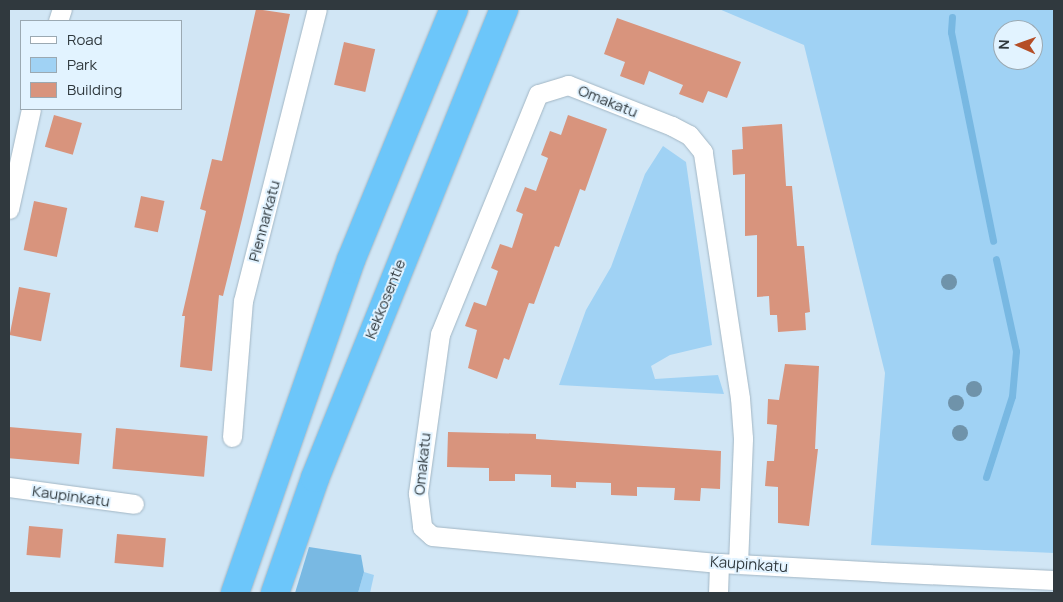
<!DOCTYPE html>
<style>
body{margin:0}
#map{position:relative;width:1063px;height:602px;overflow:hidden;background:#d1e6f5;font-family:Manrope,sans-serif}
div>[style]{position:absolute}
.green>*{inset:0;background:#a0d2f4}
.forest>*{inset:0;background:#79b9e3}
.stream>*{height:7px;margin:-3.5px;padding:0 3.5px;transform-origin:3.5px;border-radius:3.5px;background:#78b8e2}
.building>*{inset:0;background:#d8947d;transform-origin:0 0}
.roads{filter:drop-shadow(0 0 1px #a2b6c4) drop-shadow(0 0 1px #a2b6c4)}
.minor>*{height:19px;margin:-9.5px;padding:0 9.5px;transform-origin:9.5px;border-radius:9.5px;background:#fff}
.trunk>*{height:28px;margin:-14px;padding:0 14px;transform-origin:14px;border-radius:14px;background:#6cc6fa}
.trees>*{width:16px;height:16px;margin:-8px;border-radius:50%;background:#6f93aa}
span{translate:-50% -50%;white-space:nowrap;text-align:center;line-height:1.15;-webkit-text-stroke:4px #e2f3ff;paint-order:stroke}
.street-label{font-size:15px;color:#30393e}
.frame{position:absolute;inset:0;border:10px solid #30393e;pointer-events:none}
.legend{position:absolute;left:20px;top:20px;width:162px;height:90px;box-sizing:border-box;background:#e2f3ff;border:1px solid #9ba9b2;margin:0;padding:6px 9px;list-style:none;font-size:15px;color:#30393e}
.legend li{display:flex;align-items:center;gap:10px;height:25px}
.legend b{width:25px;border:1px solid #9ba9b2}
.north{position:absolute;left:993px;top:20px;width:50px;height:50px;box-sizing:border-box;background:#e2f3ff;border:1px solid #9ba9b2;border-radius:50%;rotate:272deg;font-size:14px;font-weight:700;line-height:20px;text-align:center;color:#30393e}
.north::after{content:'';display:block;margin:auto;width:18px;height:22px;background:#b54e27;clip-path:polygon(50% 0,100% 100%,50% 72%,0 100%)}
</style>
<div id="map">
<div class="green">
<i style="clip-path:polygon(evenodd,719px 9px,1054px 9px,1054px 553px,871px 545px,885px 373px,804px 45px,719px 9px,1003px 30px,1033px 30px,1033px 60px,1003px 60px,1003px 30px)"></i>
<i style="clip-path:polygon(663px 146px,686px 162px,712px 345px,670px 355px,651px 366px,655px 379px,718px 375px,724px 394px,559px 385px,586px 310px,611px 267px,645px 174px)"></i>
<i style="clip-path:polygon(364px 572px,374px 575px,370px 593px,358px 593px)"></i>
</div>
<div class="forest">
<i style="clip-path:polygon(309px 547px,361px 555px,364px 572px,358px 593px,295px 593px)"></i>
</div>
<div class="stream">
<i style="left:952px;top:17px;width:15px;rotate:94deg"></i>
<i style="left:951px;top:32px;width:213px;rotate:78.6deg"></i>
<i style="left:986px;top:477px;width:85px;rotate:-72.2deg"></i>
<i style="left:1012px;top:396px;width:45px;rotate:-84.9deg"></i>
<i style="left:1016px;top:351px;width:94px;rotate:-102.3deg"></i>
</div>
<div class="building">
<i style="clip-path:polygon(256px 9px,290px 14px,242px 219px,223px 296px,219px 295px,212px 371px,180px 367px,185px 316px,182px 316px,206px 211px,200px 209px,212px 159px,222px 161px)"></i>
<i style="clip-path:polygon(617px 18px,741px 62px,727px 98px,708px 91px,703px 103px,679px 94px,683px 85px,649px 71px,644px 85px,620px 76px,625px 62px,604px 54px)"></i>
<i style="left:344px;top:42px;width:32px;height:44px;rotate:13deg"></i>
<i style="left:54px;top:115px;width:29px;height:33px;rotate:16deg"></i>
<i style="clip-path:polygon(568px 115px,607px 129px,585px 191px,580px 189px,559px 247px,555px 246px,534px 304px,529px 303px,509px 360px,504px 358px,497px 379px,468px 368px,477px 330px,465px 326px,474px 302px,486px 306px,498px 271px,491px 268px,500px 244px,512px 248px,523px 214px,516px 211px,525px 187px,536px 191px,548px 158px,541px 155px,550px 131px,561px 135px)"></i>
<i style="clip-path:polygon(782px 124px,786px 186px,792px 186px,797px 246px,804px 246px,810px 312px,805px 313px,806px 330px,778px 332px,777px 315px,770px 315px,769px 296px,757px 297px,757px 235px,745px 236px,745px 174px,733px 175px,732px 150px,743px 149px,742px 127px)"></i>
<i style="left:141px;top:196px;width:24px;height:32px;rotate:12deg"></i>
<i style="left:34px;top:201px;width:34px;height:50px;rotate:12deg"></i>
<i style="left:19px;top:287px;width:32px;height:49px;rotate:11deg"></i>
<i style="clip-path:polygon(785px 364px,819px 366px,815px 449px,818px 449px,809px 526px,778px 523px,778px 487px,765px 486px,767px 461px,774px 461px,777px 425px,767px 424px,768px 399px,779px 400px)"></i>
<i style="left:9px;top:427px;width:73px;height:31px;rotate:5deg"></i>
<i style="left:116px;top:428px;width:92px;height:41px;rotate:5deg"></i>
<i style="clip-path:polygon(448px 432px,536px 434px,536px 439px,721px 451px,720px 489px,701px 488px,700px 501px,674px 500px,675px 488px,637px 487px,637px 496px,611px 495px,611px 483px,576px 482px,576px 488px,551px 487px,551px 475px,515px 474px,515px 481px,489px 481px,489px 468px,447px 467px)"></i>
<i style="left:29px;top:526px;width:34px;height:29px;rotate:5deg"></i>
<i style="left:117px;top:534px;width:49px;height:29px;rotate:5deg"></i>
</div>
<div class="roads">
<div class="minor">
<i style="left:58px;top:21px;width:13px;rotate:-72deg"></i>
<i style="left:9px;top:209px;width:102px;rotate:-77.6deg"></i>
<i style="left:232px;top:437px;width:136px;rotate:-85.4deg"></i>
<i style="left:243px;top:301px;width:301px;rotate:-75.8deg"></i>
<i style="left:9px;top:487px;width:126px;rotate:7.7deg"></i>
<i style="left:738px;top:564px;width:126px;rotate:-87.7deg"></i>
<i style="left:743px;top:438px;width:40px;rotate:-94.3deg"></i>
<i style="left:740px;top:398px;width:249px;rotate:-98.6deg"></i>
<i style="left:703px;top:152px;width:22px;rotate:-129deg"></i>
<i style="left:689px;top:135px;width:19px;rotate:-152deg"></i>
<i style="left:672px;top:126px;width:112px;rotate:-158.5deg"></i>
<i style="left:568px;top:85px;width:31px;rotate:163deg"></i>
<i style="left:538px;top:94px;width:259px;rotate:112.2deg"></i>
<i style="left:440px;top:334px;width:161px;rotate:97.9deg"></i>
<i style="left:418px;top:493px;width:34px;rotate:83deg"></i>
<i style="left:422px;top:527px;width:13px;rotate:42deg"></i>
<i style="left:432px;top:536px;width:288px;rotate:5.4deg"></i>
<i style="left:719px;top:563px;width:164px;rotate:3.1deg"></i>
<i style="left:883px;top:572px;width:171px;rotate:2.7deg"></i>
<i style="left:718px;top:593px;width:30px;rotate:-88deg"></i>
</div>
<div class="trunk">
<i style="left:235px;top:593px;width:353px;rotate:-70.8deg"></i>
<i style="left:351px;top:260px;width:271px;rotate:-67.7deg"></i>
<i style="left:275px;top:593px;width:122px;rotate:-70.8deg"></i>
<i style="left:315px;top:478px;width:506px;rotate:-68.05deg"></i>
</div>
</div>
<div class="trees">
<i style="left:949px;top:282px"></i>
<i style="left:974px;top:389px"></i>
<i style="left:956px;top:403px"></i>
<i style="left:960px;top:433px"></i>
</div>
<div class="street-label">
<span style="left:608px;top:101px;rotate:22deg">Omakatu</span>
<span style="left:264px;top:221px;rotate:-75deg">Piennarkatu</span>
<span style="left:385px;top:299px;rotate:-68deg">Kekkosentie</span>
<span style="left:422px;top:464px;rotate:-84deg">Omakatu</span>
<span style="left:71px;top:496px;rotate:8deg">Kaupinkatu</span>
<span style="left:749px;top:564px;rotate:4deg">Kaupinkatu</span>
</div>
<div class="frame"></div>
<ul class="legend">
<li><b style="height:6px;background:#fff"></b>Road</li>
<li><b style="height:14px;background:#a0d2f4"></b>Park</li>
<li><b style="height:14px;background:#d8947d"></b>Building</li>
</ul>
<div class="north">N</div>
</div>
